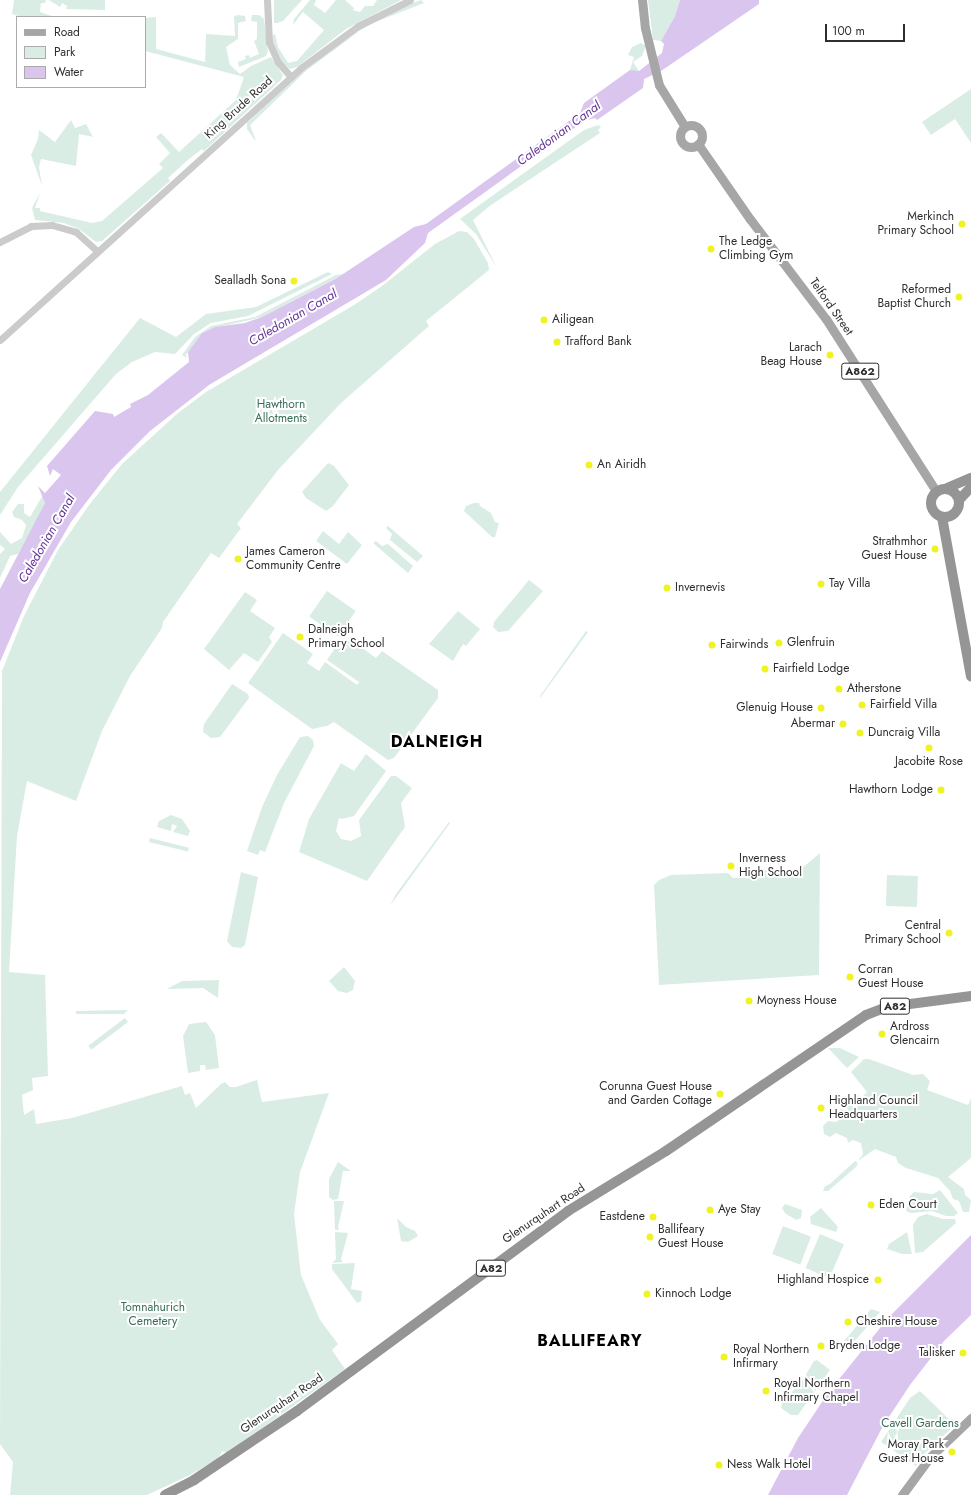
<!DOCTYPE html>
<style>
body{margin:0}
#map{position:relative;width:971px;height:1495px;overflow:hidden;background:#fff;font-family:Jost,sans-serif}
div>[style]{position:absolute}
.green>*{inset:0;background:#daede5;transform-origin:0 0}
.water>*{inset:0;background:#d9c5ee}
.minor>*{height:7px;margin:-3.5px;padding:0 3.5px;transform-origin:3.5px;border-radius:3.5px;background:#cbcbcb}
.major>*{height:9px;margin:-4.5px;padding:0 4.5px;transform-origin:4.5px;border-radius:4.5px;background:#a6a6a6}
.major>.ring{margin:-4.5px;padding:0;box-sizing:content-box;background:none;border:9px solid #a6a6a6;border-radius:50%}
.highway>*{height:10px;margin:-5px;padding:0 5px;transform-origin:5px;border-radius:5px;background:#959595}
.highway>.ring{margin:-5px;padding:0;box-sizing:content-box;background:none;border:10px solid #959595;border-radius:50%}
.dots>*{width:11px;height:11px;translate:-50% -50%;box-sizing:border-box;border:2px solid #fff;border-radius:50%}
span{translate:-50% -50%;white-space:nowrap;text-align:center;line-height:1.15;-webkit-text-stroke:4px #fff;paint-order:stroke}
.shield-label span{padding:1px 3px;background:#fff;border:1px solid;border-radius:3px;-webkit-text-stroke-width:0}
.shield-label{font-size:11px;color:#2e2e2e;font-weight:700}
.street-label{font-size:12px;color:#2e2e2e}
.poi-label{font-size:12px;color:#2e2e2e}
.right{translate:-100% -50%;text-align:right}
.left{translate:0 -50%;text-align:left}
.park-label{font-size:12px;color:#386d59}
.water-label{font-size:13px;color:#653597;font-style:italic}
.district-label{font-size:16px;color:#000;font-weight:700;letter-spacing:1px}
.legend{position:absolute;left:16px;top:16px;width:130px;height:72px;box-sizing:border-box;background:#fff;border:1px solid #ababab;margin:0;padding:5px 7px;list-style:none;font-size:12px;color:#2e2e2e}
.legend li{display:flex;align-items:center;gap:8px;height:20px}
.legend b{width:20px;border:1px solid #ababab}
.scale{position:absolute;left:825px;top:24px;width:80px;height:18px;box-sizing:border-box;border:2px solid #2e2e2e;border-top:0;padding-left:5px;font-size:12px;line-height:14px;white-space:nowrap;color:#2e2e2e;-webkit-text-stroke:3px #fff;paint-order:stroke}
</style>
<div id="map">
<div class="green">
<i style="clip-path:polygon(14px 0,46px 0,45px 3px,41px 3px,40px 12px,55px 17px,21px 17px,12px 14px)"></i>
<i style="clip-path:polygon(49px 0,105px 0,105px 10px,66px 9px,67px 6px,62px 3px,60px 7px)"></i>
<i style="clip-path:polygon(274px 0,302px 0,283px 21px,277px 23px,274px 23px)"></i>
<i style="clip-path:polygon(310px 0,316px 0,314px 5px,325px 13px,336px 0,345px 0,354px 8px,353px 10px,360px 12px,365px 6px,373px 6px,377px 0,401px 0,346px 29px,297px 67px,290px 69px,282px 62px,271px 37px,275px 34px,278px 47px,288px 63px,297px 61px,324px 30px,303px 12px,293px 25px,294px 19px)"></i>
<i style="clip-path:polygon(421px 0,424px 3px,368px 25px,307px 70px,250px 125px,256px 141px,254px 139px,247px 129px,247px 123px,314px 62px,368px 25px,393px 10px)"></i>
<i style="clip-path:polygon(648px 0,680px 0,675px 16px,661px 41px,653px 40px)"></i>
<i style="clip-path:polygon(238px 15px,245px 16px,246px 21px,238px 23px,238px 39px,226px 47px,230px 65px,240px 74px,251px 66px,271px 57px,283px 75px,281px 80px,204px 151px,202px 149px,189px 159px,168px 178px,170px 181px,102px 241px,96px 242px,79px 229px,64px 223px,35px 220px,32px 208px,40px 193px,35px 208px,40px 208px,40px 211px,92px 223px,102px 221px,163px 168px,159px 164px,170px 153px,156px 137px,161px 133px,179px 152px,236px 100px,244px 77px,145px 51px,145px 18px,156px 17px,156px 49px,205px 62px,206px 34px,235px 36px,234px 16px)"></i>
<i style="clip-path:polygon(252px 15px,259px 15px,264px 19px,268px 51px,266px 56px,239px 67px,238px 62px,246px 59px,245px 56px,249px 55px,250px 58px,259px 54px,254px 41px,257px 39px,257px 22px,251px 21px)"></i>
<i style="clip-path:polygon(641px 43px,646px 46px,642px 56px,633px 62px,639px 71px,633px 72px,630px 70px,634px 57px,628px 55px,632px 47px)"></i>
<i style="clip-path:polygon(971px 89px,971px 143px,955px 119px,931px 135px,922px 122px)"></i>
<i style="clip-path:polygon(71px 120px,75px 128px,86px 124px,93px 137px,79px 134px,76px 166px,41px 159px,39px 167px,42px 186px,31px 155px,38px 139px,39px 130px,55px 142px)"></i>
<i style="clip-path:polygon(598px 125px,601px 127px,598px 130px,600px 133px,491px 205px,473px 220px,497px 268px,476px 234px,460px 219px,584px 130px)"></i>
<i style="clip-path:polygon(459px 231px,467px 232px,474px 239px,488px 263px,489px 270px,426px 321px,429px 326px,341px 403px,278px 470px,237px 524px,241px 528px,219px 558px,211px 553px,163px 622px,162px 628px,130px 676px,102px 731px,76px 801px,27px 781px,17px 836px,9px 972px,45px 975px,48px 1076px,32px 1078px,33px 1090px,22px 1095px,24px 1115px,34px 1109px,36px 1124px,72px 1118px,182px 1086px,185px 1095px,190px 1093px,196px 1108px,221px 1084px,225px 1082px,230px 1087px,236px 1087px,257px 1080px,262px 1102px,329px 1093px,300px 1172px,294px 1214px,301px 1275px,320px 1320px,338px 1344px,332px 1350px,345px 1369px,227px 1453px,222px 1451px,219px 1458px,190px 1475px,147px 1495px,10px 1495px,13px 1462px,0 1444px,2px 671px,24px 616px,58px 550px,89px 505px,122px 464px,178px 413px,206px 392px,354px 305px,382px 286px,435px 244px)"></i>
<i style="clip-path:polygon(328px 272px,332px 274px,248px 316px,211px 323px,194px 334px,175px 354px,155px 352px,132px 362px,116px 374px,18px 487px,0 515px,0 492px,140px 318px,176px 337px,206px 314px,256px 307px)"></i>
<i style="clip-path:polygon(344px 274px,262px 317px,210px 329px,202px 333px,186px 355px,187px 358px,182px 355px,195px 337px,211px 326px,255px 317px,336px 275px)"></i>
<i style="clip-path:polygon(328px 463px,334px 466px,349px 485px,333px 506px,326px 511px,306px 498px,302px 492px)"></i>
<i style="clip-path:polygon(43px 495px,45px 503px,39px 519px,18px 554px,10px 556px,0 578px,0 554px,5px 549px,0 545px,0 532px,11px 544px,22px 538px,26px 525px,22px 520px,14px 517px,12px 512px,18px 504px,24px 504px,24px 513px,30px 517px)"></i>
<i style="clip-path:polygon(474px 503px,479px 503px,480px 506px,491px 513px,495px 522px,499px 523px,495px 537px,492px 537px,464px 511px,466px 506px)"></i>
<i style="clip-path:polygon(388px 526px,423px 556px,417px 562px,390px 540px,392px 534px,386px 528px)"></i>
<i style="clip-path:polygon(323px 531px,339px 544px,348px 532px,362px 545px,347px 564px,316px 541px)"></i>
<i style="clip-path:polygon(376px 541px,382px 546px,388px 544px,413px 566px,408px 573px,373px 543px)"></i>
<i style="clip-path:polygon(529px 580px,543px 591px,508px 631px,498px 632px,493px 627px,494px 622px)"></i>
<i style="left:327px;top:591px;width:35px;height:31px;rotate:35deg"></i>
<i style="clip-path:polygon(245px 592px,257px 600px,250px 611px,275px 628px,269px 637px,272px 642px,258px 662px,244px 653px,229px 670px,204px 649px)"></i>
<i style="clip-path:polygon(458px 611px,480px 629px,466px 646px,463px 644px,453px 661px,429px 644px)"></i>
<i style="clip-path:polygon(586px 631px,588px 632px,540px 698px,540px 696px)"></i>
<i style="clip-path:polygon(283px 633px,313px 654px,307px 663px,319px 671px,325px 662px,357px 685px,359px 682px,327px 660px,335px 648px,341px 649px,349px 638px,376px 658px,382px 651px,438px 690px,438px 698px,394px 758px,388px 760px,334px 722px,327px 726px,312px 729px,248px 683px)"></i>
<i style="clip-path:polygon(232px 684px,248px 694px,249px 698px,220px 737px,211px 738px,203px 732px,204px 724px)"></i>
<i style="clip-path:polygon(308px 736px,313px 740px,314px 746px,284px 803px,265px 852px,260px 850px,258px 855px,247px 851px,262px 807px,277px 775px,300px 737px)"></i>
<i style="clip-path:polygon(366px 754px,386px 771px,354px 816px,342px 819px,339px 818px,336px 831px,341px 839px,351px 841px,361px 836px,359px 820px,391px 776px,396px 776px,412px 788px,401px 803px,405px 827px,367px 881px,299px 852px,309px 819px,341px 763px,354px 771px)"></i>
<i style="clip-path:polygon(171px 815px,182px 819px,190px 831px,188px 836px,173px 832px,177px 826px,172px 824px,171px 831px,157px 827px,159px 821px)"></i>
<i style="clip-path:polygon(449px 822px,450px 823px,390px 906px,396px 894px)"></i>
<i style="left:150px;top:838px;width:40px;height:4px;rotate:14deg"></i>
<i style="clip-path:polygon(820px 853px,819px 975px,659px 985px,654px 885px,659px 880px,671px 875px,728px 873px,733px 878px,744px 877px,749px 871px,801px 869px)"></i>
<i style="clip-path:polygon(241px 872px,258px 877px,245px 945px,241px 948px,232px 947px,227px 941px)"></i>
<i style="left:887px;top:875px;width:31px;height:31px;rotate:2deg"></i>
<i style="clip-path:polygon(344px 967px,355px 981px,353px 990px,347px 993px,338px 991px,329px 981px)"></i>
<i style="clip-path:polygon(219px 980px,218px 998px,203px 988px,167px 989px,182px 981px)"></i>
<i style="clip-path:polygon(128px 1010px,124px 1014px,76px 1014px,76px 1011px)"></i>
<i style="left:125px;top:1018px;width:5px;height:46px;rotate:53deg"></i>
<i style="clip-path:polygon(206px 1022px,215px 1035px,219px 1068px,206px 1070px,205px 1065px,200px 1065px,200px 1071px,188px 1073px,183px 1036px,189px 1024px)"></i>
<i style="clip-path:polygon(828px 1048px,840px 1048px,859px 1057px,847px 1068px)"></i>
<i style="clip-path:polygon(864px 1059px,869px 1059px,913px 1075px,923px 1074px,930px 1081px,927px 1090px,968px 1105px,971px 1098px,971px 1158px,948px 1177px,964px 1189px,965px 1195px,971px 1200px,969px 1212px,963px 1212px,959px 1201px,953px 1199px,950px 1191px,938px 1178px,906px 1168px,898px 1163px,896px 1157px,875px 1149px,858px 1161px,863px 1154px,861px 1143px,853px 1140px,848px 1143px,847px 1138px,836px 1133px,830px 1137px,824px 1134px,823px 1126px,828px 1121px,836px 1122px,841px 1118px,838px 1111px,841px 1109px,848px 1111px,846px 1103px,856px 1099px,857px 1095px,862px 1097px,867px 1092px,851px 1072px)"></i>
<i style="clip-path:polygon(855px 1161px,858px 1163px,856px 1167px,828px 1191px,823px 1191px,825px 1186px,830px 1184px)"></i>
<i style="clip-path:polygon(338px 1162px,351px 1171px,343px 1171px,338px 1199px,333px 1200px,329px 1197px,329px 1179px)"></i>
<i style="clip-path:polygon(940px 1190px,958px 1213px,954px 1216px,946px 1216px,932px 1211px,911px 1213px,906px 1211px,910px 1196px,914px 1192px,933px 1194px)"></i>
<i style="clip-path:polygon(334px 1201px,344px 1201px,338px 1227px,339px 1230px,335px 1230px)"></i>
<i style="clip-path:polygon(785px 1204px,802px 1210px,801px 1218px,796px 1220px,785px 1213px,782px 1208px)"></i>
<i style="clip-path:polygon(821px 1208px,838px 1227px,836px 1232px,811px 1224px,810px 1217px)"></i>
<i style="clip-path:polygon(927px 1214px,943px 1219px,955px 1219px,956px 1223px,923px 1252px,915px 1253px,913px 1225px,918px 1217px)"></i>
<i style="clip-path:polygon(397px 1218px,406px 1227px,415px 1231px,418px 1236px,408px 1242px,401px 1241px)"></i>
<i style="left:783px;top:1226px;width:30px;height:30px;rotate:21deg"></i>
<i style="clip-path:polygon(335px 1232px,348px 1233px,341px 1259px,343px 1262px,332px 1263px,336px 1259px)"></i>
<i style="clip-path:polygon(907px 1232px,912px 1254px,902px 1254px,887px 1249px,889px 1244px)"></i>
<i style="left:820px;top:1234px;width:26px;height:37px;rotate:23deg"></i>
<i style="clip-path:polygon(355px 1263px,351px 1289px,362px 1291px,361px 1301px,357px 1303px,332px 1269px,332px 1264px)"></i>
<i style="clip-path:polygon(871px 1309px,880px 1312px,845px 1352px,839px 1347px)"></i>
<i style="clip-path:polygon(817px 1360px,830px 1370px,798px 1415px,791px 1415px,781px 1408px,782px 1403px,802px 1381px,814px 1361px)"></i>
<i style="clip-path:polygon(920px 1391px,955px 1425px,923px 1455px,916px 1466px,881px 1442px,910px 1398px)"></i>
</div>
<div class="water">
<i style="clip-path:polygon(680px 0,759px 0,759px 4px,661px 71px,644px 79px,643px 88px,597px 120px,595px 118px,584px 121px,428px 233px,425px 243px,386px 280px,209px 385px,150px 431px,111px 470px,71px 522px,30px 593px,0 662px,0 589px,45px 503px,38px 486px,45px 493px,61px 475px,53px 469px,50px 476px,47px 466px,95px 411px,113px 414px,114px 417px,131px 407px,130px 404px,148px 395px,189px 362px,188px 352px,202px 333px,215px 327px,245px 323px,262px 317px,337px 278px,414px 227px,426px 224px,580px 113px,584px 103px,630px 70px,639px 71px,662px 53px,664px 44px,661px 41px,675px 16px)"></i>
<i style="clip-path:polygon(971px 1235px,971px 1315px,944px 1341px,910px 1385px,883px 1426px,847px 1495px,768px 1495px,798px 1438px,828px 1393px,888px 1318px)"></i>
</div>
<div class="minor">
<i style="left:267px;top:0;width:42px;rotate:87.3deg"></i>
<i style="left:269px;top:42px;width:22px;rotate:66deg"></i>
<i style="left:278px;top:62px;width:20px;rotate:49deg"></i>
<i style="left:0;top:242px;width:35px;rotate:-27deg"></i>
<i style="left:31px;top:226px;width:21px;rotate:-3deg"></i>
<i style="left:52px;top:225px;width:25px;rotate:16deg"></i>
<i style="left:76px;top:232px;width:28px;rotate:42deg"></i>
<i style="left:0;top:340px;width:407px;rotate:-42.1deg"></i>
<i style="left:302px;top:67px;width:69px;rotate:-36.2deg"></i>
<i style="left:358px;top:26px;width:58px;rotate:-26.6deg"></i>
</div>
<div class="major">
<i style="left:642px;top:0;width:28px;rotate:84deg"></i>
<i style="left:645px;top:28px;width:59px;rotate:76.2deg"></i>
<i style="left:659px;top:85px;width:49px;rotate:58.2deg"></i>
<i class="ring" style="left:680px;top:125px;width:13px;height:13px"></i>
<i style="left:698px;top:144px;width:91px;rotate:55.3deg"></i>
<i style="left:750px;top:219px;width:126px;rotate:52.8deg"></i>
<i style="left:826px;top:319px;width:204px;rotate:57.4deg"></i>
<i style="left:902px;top:1495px;width:47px;rotate:-53.6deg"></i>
<i style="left:930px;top:1457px;width:57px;rotate:-43.6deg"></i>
</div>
<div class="highway">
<i style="left:947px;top:488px;width:26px;rotate:-23deg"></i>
<i class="ring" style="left:931px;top:489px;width:18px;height:18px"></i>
<i style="left:959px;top:500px;width:18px;rotate:-47deg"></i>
<i style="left:942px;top:517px;width:162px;rotate:79.7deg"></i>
<i style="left:165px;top:1495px;width:33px;rotate:-27deg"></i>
<i style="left:194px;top:1480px;width:124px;rotate:-33.8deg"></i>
<i style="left:297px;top:1411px;width:337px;rotate:-36.4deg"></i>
<i style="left:568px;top:1211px;width:115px;rotate:-31.5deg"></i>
<i style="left:666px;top:1151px;width:242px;rotate:-34.2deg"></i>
<i style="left:866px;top:1015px;width:22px;rotate:-21deg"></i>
<i style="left:887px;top:1007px;width:85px;rotate:-7.5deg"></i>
</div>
<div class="dots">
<i style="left:962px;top:224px;background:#eff421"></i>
<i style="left:711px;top:249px;background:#eff421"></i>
<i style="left:294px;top:281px;background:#eff421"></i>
<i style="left:959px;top:297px;background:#eff421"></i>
<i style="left:544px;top:320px;background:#eff421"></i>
<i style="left:557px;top:342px;background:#eff421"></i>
<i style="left:830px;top:355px;background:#eff421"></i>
<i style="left:589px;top:465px;background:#eff421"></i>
<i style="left:935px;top:549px;background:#eff421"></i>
<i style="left:238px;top:559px;background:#eff421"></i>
<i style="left:821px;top:584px;background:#eff421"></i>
<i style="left:667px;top:588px;background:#eff421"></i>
<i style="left:300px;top:637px;background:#eff421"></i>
<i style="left:779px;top:643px;background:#eff421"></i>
<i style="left:712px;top:645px;background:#eff421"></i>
<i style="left:765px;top:669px;background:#eff421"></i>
<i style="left:839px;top:689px;background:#eff421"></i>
<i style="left:862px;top:705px;background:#eff421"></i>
<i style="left:821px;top:708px;background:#eff421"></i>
<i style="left:843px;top:724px;background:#eff421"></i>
<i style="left:860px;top:733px;background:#eff421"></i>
<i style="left:929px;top:748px;background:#eff421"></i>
<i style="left:941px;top:790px;background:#eff421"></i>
<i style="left:731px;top:866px;background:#eff421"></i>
<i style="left:949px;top:933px;background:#eff421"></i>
<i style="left:850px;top:977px;background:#eff421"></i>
<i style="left:749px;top:1001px;background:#eff421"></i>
<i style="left:882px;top:1034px;background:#eff421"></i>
<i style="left:720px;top:1094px;background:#eff421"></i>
<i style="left:821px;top:1108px;background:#eff421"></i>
<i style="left:871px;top:1205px;background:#eff421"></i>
<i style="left:710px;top:1210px;background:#eff421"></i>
<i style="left:653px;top:1217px;background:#eff421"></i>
<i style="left:650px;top:1237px;background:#eff421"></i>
<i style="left:878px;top:1280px;background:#eff421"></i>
<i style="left:647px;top:1294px;background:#eff421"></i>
<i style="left:848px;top:1322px;background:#eff421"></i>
<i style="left:821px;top:1346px;background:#eff421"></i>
<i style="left:963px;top:1353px;background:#eff421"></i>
<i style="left:724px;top:1357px;background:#eff421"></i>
<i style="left:766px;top:1391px;background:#eff421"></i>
<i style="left:952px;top:1452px;background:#eff421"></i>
<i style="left:719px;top:1465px;background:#eff421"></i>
</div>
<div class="shield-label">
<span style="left:860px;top:371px">A862</span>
<span style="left:895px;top:1006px">A82</span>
<span style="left:491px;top:1268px">A82</span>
</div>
<div class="street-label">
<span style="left:239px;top:108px;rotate:-42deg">King Brude Road</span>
<span style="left:831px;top:307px;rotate:55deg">Telford Street</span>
<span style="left:544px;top:1214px;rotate:-34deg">Glenurquhart Road</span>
<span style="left:282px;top:1404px;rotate:-34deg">Glenurquhart Road</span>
</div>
<div class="poi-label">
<span class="right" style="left:954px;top:224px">Merkinch<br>Primary School</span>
<span class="left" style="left:719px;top:249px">The Ledge<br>Climbing Gym</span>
<span class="right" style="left:286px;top:281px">Sealladh Sona</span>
<span class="right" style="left:951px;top:297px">Reformed<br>Baptist Church</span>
<span class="left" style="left:552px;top:320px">Ailigean</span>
<span class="left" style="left:565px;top:342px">Trafford Bank</span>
<span class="right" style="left:822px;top:355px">Larach<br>Beag House</span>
<span class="left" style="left:597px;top:465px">An Airidh</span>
<span class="right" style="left:927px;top:549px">Strathmhor<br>Guest House</span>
<span class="left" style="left:246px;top:559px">James Cameron<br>Community Centre</span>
<span class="left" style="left:829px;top:584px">Tay Villa</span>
<span class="left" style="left:675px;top:588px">Invernevis</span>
<span class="left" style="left:308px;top:637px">Dalneigh<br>Primary School</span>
<span class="left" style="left:787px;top:643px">Glenfruin</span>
<span class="left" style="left:720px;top:645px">Fairwinds</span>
<span class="left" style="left:773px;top:669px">Fairfield Lodge</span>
<span class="left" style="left:847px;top:689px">Atherstone</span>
<span class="left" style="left:870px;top:705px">Fairfield Villa</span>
<span class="right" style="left:813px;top:708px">Glenuig House</span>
<span class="right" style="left:835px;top:724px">Abermar</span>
<span class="left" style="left:868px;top:733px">Duncraig Villa</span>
<span style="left:929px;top:762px">Jacobite Rose</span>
<span class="right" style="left:933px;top:790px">Hawthorn Lodge</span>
<span class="left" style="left:739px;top:866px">Inverness<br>High School</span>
<span class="right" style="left:941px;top:933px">Central<br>Primary School</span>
<span class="left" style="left:858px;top:977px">Corran<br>Guest House</span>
<span class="left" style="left:757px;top:1001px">Moyness House</span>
<span class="left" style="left:890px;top:1034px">Ardross<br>Glencairn</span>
<span class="right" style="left:712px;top:1094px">Corunna Guest House<br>and Garden Cottage</span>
<span class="left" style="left:829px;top:1108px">Highland Council<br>Headquarters</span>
<span class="left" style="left:879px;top:1205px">Eden Court</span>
<span class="left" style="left:718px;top:1210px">Aye Stay</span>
<span class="right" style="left:645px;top:1217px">Eastdene</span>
<span class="left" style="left:658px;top:1237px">Ballifeary<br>Guest House</span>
<span class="right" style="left:869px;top:1280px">Highland Hospice</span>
<span class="left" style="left:655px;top:1294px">Kinnoch Lodge</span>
<span class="left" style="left:856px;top:1322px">Cheshire House</span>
<span class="left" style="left:829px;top:1346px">Bryden Lodge</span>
<span class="left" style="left:733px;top:1357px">Royal Northern<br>Infirmary</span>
<span class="right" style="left:955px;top:1353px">Talisker</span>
<span class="left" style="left:774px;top:1391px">Royal Northern<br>Infirmary Chapel</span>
<span class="right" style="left:944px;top:1452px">Moray Park<br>Guest House</span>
<span class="left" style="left:727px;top:1465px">Ness Walk Hotel</span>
</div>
<div class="park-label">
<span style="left:281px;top:412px">Hawthorn<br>Allotments</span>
<span style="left:153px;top:1315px">Tomnahurich<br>Cemetery</span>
<span style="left:920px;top:1424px">Cavell Gardens</span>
</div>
<div class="water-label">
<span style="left:559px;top:134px;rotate:-36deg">Caledonian Canal</span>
<span style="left:293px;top:318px;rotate:-30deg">Caledonian Canal</span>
<span style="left:47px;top:539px;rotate:-60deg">Caledonian Canal</span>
</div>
<div class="district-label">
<span style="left:437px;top:742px">DALNEIGH</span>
<span style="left:590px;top:1341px">BALLIFEARY</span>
</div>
<ul class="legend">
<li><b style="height:5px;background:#a6a6a6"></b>Road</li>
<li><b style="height:11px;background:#daede5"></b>Park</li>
<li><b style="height:11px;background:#d9c5ee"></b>Water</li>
</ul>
<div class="scale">100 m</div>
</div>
